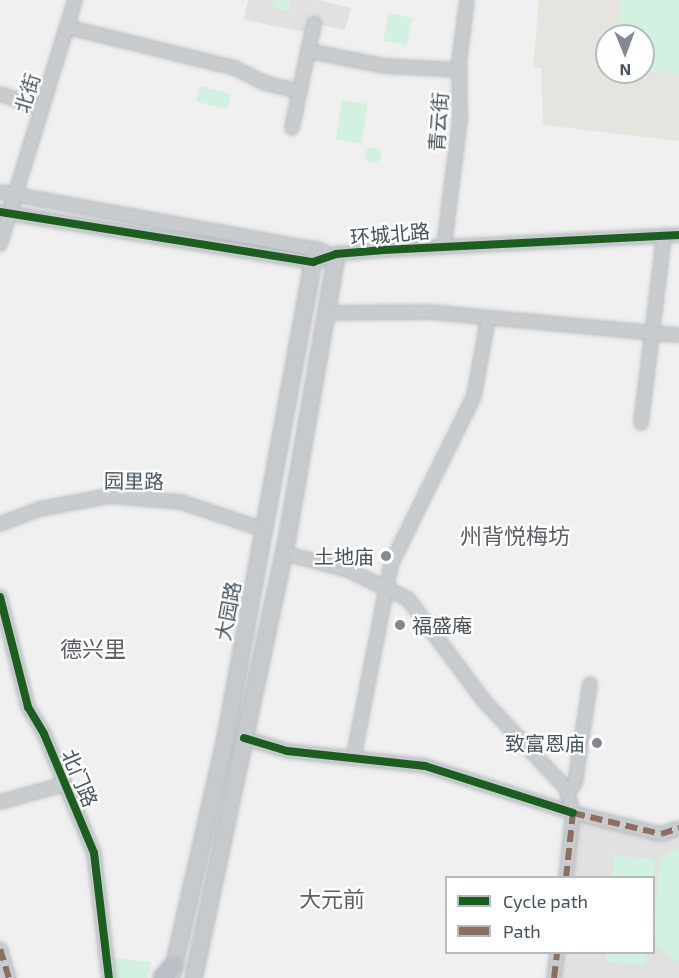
<!DOCTYPE html>
<meta charset="utf-8">
<style>
body{margin:0}
#map{position:relative;width:679px;height:978px;overflow:hidden;background:#f1f0f0;font-family:"Exo 2","Noto Sans SC",sans-serif}
div>[style]{position:absolute}
.commercial>*{inset:0;background:#e6e4de}
.education>*{inset:0;background:#e2e1e2}
.green>*{inset:0;background:#d3f1e0;transform-origin:0 0}
.round{border-radius:50%}
.roads{filter:drop-shadow(0 0 2px #b4bac1) drop-shadow(0 0 2px #b4bac1)}
.minor>*{height:12px;margin:-6px;padding:0 6px;transform-origin:6px;border-radius:6px;background:#c9cccf}
.major>*{height:15px;margin:-7.5px;padding:0 7.5px;transform-origin:7.5px;border-radius:7.5px;background:#c6cacd}
.highway>*{height:18px;margin:-9px;padding:0 9px;transform-origin:9px;border-radius:9px;background:#bbc0c6}
.quiet>*{height:6px;margin-top:-3px;transform-origin:0;background:repeating-linear-gradient(90deg,#8d6e63 0 12px,transparent 0 18px)}
.cycleway>*{height:8px;margin:-4px;padding:0 4px;transform-origin:4px;border-radius:4px;background:#1b5e20}
.dots>*{width:16px;height:16px;translate:-50% -50%;box-sizing:border-box;border:3px solid #fff;border-radius:50%}
span{translate:-50% -50%;white-space:nowrap;text-align:center;line-height:1.15;-webkit-text-stroke:4.5px #fff;paint-order:stroke}
.street-label{font-size:20px;color:#46525e}
.poi-label{font-size:20px;color:#46525e}
.right{translate:-100% -50%;text-align:right}
.left{translate:0 -50%;text-align:left}
.quarter-label{font-size:22px;color:#5b6065}
.legend{position:absolute;left:445px;top:876px;width:210px;height:78px;box-sizing:border-box;background:#fff;border:2px solid #b5babf;margin:0;padding:8px 10px;list-style:none;font-size:18px;color:#46525e}
.legend li{display:flex;align-items:center;gap:12px;height:30px}
.legend b{width:30px;border:2px solid #b5babf}
.north{position:absolute;left:595px;top:24px;width:60px;height:60px;box-sizing:border-box;background:#fff;border:2px solid #b5babf;border-radius:50%;rotate:179deg;font-size:16px;font-weight:700;line-height:24px;text-align:center;color:#46525e}
.north::after{content:'';display:block;margin:auto;width:21px;height:27px;background:#828991;clip-path:polygon(50% 0,100% 100%,50% 72%,0 100%)}
</style>
<div id="map">
<div class="commercial">
<i style="clip-path:polygon(539px 0,621px 0,619px 36px,607px 36px,607px 72px,643px 72px,643px 66px,679px 67px,679px 141px,543px 125px,541px 68px,533px 67px)"></i>
</div>
<div class="education">
<i style="clip-path:polygon(248px 0,318px 0,351px 8px,345px 30px,308px 22px,306px 32px,244px 20px)"></i>
<i style="clip-path:polygon(573px 813px,661px 834px,679px 828px,679px 978px,554px 978px,557px 953px,654px 952px,654px 878px,566px 877px)"></i>
</div>
<div class="green">
<i style="clip-path:polygon(274px 0,291px 0,288px 11px,272px 8px)"></i>
<i style="clip-path:polygon(621px 0,679px 0,679px 74px,648px 70px,650px 37px,617px 36px)"></i>
<i style="left:389px;top:13px;width:24px;height:28px;rotate:12deg"></i>
<i style="left:200px;top:86px;width:32px;height:16px;rotate:14deg"></i>
<i style="left:342px;top:100px;width:26px;height:40px;rotate:9deg"></i>
<i class="round" style="left:365px;top:147px;width:16px;height:16px"></i>
<i style="clip-path:polygon(679px 848px,679px 963px,658px 947px,654px 929px,660px 858px)"></i>
<i style="clip-path:polygon(614px 855px,655px 859px,653px 877px,612px 877px)"></i>
<i style="clip-path:polygon(606px 953px,647px 953px,646px 965px,605px 962px)"></i>
<i style="clip-path:polygon(116px 958px,151px 962px,148px 978px,112px 978px,111px 962px)"></i>
</div>
<div class="roads">
<div class="minor">
<i style="left:67px;top:27px;width:173px;rotate:13.7deg"></i>
<i style="left:235px;top:68px;width:34px;rotate:27deg"></i>
<i style="left:265px;top:83px;width:36px;rotate:14deg"></i>
<i style="left:308px;top:51px;width:28px;rotate:-77deg"></i>
<i style="left:0;top:94px;width:44px;rotate:18.4deg"></i>
<i style="left:292px;top:128px;width:79px;rotate:-78.3deg"></i>
<i style="left:308px;top:51px;width:77px;rotate:11.2deg"></i>
<i style="left:384px;top:66px;width:76px;rotate:3deg"></i>
<i style="left:0;top:192px;width:329px;rotate:10.3deg"></i>
<i style="left:0;top:212px;width:317px;rotate:9.1deg"></i>
<i style="left:313px;top:262px;width:24px;rotate:-19deg"></i>
<i style="left:336px;top:254px;width:48px;rotate:-4.8deg"></i>
<i style="left:384px;top:250px;width:295px;rotate:-2.9deg"></i>
<i style="left:0;top:244px;width:255px;rotate:-72.9deg"></i>
<i style="left:444px;top:246px;width:128px;rotate:-82.8deg"></i>
<i style="left:460px;top:119px;width:57px;rotate:-91deg"></i>
<i style="left:459px;top:62px;width:63px;rotate:-82.6deg"></i>
<i style="left:328px;top:313px;width:101px;rotate:-0.6deg"></i>
<i style="left:429px;top:312px;width:251px;rotate:5.3deg"></i>
<i style="left:641px;top:423px;width:189px;rotate:-83deg"></i>
<i style="left:0;top:524px;width:43px;rotate:-20.6deg"></i>
<i style="left:40px;top:509px;width:70px;rotate:-10.7deg"></i>
<i style="left:109px;top:496px;width:72px;rotate:4.8deg"></i>
<i style="left:181px;top:502px;width:89px;rotate:18.4deg"></i>
<i style="left:283px;top:553px;width:67px;rotate:14.7deg"></i>
<i style="left:348px;top:570px;width:67px;rotate:25.8deg"></i>
<i style="left:408px;top:599px;width:127px;rotate:53.3deg"></i>
<i style="left:484px;top:701px;width:120px;rotate:46.7deg"></i>
<i style="left:566px;top:788px;width:26px;rotate:74deg"></i>
<i style="left:0;top:597px;width:114px;rotate:75.7deg"></i>
<i style="left:28px;top:707px;width:31px;rotate:59deg"></i>
<i style="left:44px;top:734px;width:129px;rotate:67.2deg"></i>
<i style="left:94px;top:853px;width:126px;rotate:83.2deg"></i>
<i style="left:244px;top:738px;width:45px;rotate:16.8deg"></i>
<i style="left:287px;top:751px;width:139px;rotate:6.2deg"></i>
<i style="left:425px;top:766px;width:155px;rotate:17.6deg"></i>
<i style="left:354px;top:755px;width:195px;rotate:-79deg"></i>
<i style="left:391px;top:564px;width:187px;rotate:-63.7deg"></i>
<i style="left:474px;top:396px;width:79px;rotate:-79.8deg"></i>
<i style="left:568px;top:792px;width:11px;rotate:-52deg"></i>
<i style="left:575px;top:783px;width:100px;rotate:-81.4deg"></i>
<i style="left:0;top:802px;width:67px;rotate:-15.5deg"></i>
<i style="left:566px;top:878px;width:65px;rotate:-83.9deg"></i>
<i style="left:573px;top:813px;width:90px;rotate:13.4deg"></i>
<i style="left:661px;top:834px;width:19px;rotate:-18deg"></i>
<i style="left:0;top:949px;width:30px;rotate:73deg"></i>
<i style="left:554px;top:978px;width:26px;rotate:-83deg"></i>
</div>
<div class="major">
<i style="left:171px;top:976px;width:249px;rotate:-77.2deg"></i>
<i style="left:226px;top:733px;width:492px;rotate:-79.6deg"></i>
<i style="left:193px;top:978px;width:453px;rotate:-78deg"></i>
<i style="left:287px;top:535px;width:285px;rotate:-80.1deg"></i>
</div>
<div class="highway">
<i style="left:163px;top:978px;width:17px;rotate:-50deg"></i>
</div>
</div>
<div class="quiet">
<i style="left:566px;top:878px;width:65px;rotate:-83.9deg"></i>
<i style="left:573px;top:813px;width:90px;rotate:13.4deg"></i>
<i style="left:661px;top:834px;width:19px;rotate:-18deg"></i>
<i style="left:0;top:949px;width:30px;rotate:73deg"></i>
<i style="left:554px;top:978px;width:26px;rotate:-83deg"></i>
</div>
<div class="cycleway">
<i style="left:0;top:212px;width:317px;rotate:9.1deg"></i>
<i style="left:313px;top:262px;width:24px;rotate:-19deg"></i>
<i style="left:336px;top:254px;width:48px;rotate:-4.8deg"></i>
<i style="left:384px;top:250px;width:295px;rotate:-2.9deg"></i>
<i style="left:0;top:597px;width:114px;rotate:75.7deg"></i>
<i style="left:28px;top:707px;width:31px;rotate:59deg"></i>
<i style="left:44px;top:734px;width:129px;rotate:67.2deg"></i>
<i style="left:94px;top:853px;width:126px;rotate:83.2deg"></i>
<i style="left:244px;top:738px;width:45px;rotate:16.8deg"></i>
<i style="left:287px;top:751px;width:139px;rotate:6.2deg"></i>
<i style="left:425px;top:766px;width:155px;rotate:17.6deg"></i>
</div>
<div class="dots">
<i style="left:386px;top:556px;background:#828991"></i>
<i style="left:400px;top:625px;background:#828991"></i>
<i style="left:597px;top:743px;background:#828991"></i>
</div>
<div class="street-label">
<span style="left:27px;top:93px;rotate:-73deg">北街</span>
<span style="left:438px;top:122px;rotate:-86deg">青云街</span>
<span style="left:390px;top:234px;rotate:-5deg">环城北路</span>
<span style="left:134px;top:481px;rotate:1deg">园里路</span>
<span style="left:228px;top:611px;rotate:-79deg">大园路</span>
<span style="left:80px;top:778px;rotate:67deg">北门路</span>
</div>
<div class="poi-label">
<span class="right" style="left:374px;top:556px">土地庙</span>
<span class="left" style="left:412px;top:625px">福盛庵</span>
<span class="right" style="left:585px;top:743px">致富恩庙</span>
</div>
<div class="quarter-label">
<span style="left:515px;top:536px">州背悦梅坊</span>
<span style="left:93px;top:649px">德兴里</span>
<span style="left:332px;top:899px">大元前</span>
</div>
<ul class="legend">
<li><b style="height:8px;background:#1b5e20"></b>Cycle path</li>
<li><b style="height:8px;background:#8d6e63"></b>Path</li>
</ul>
<div class="north">N</div>
</div>
